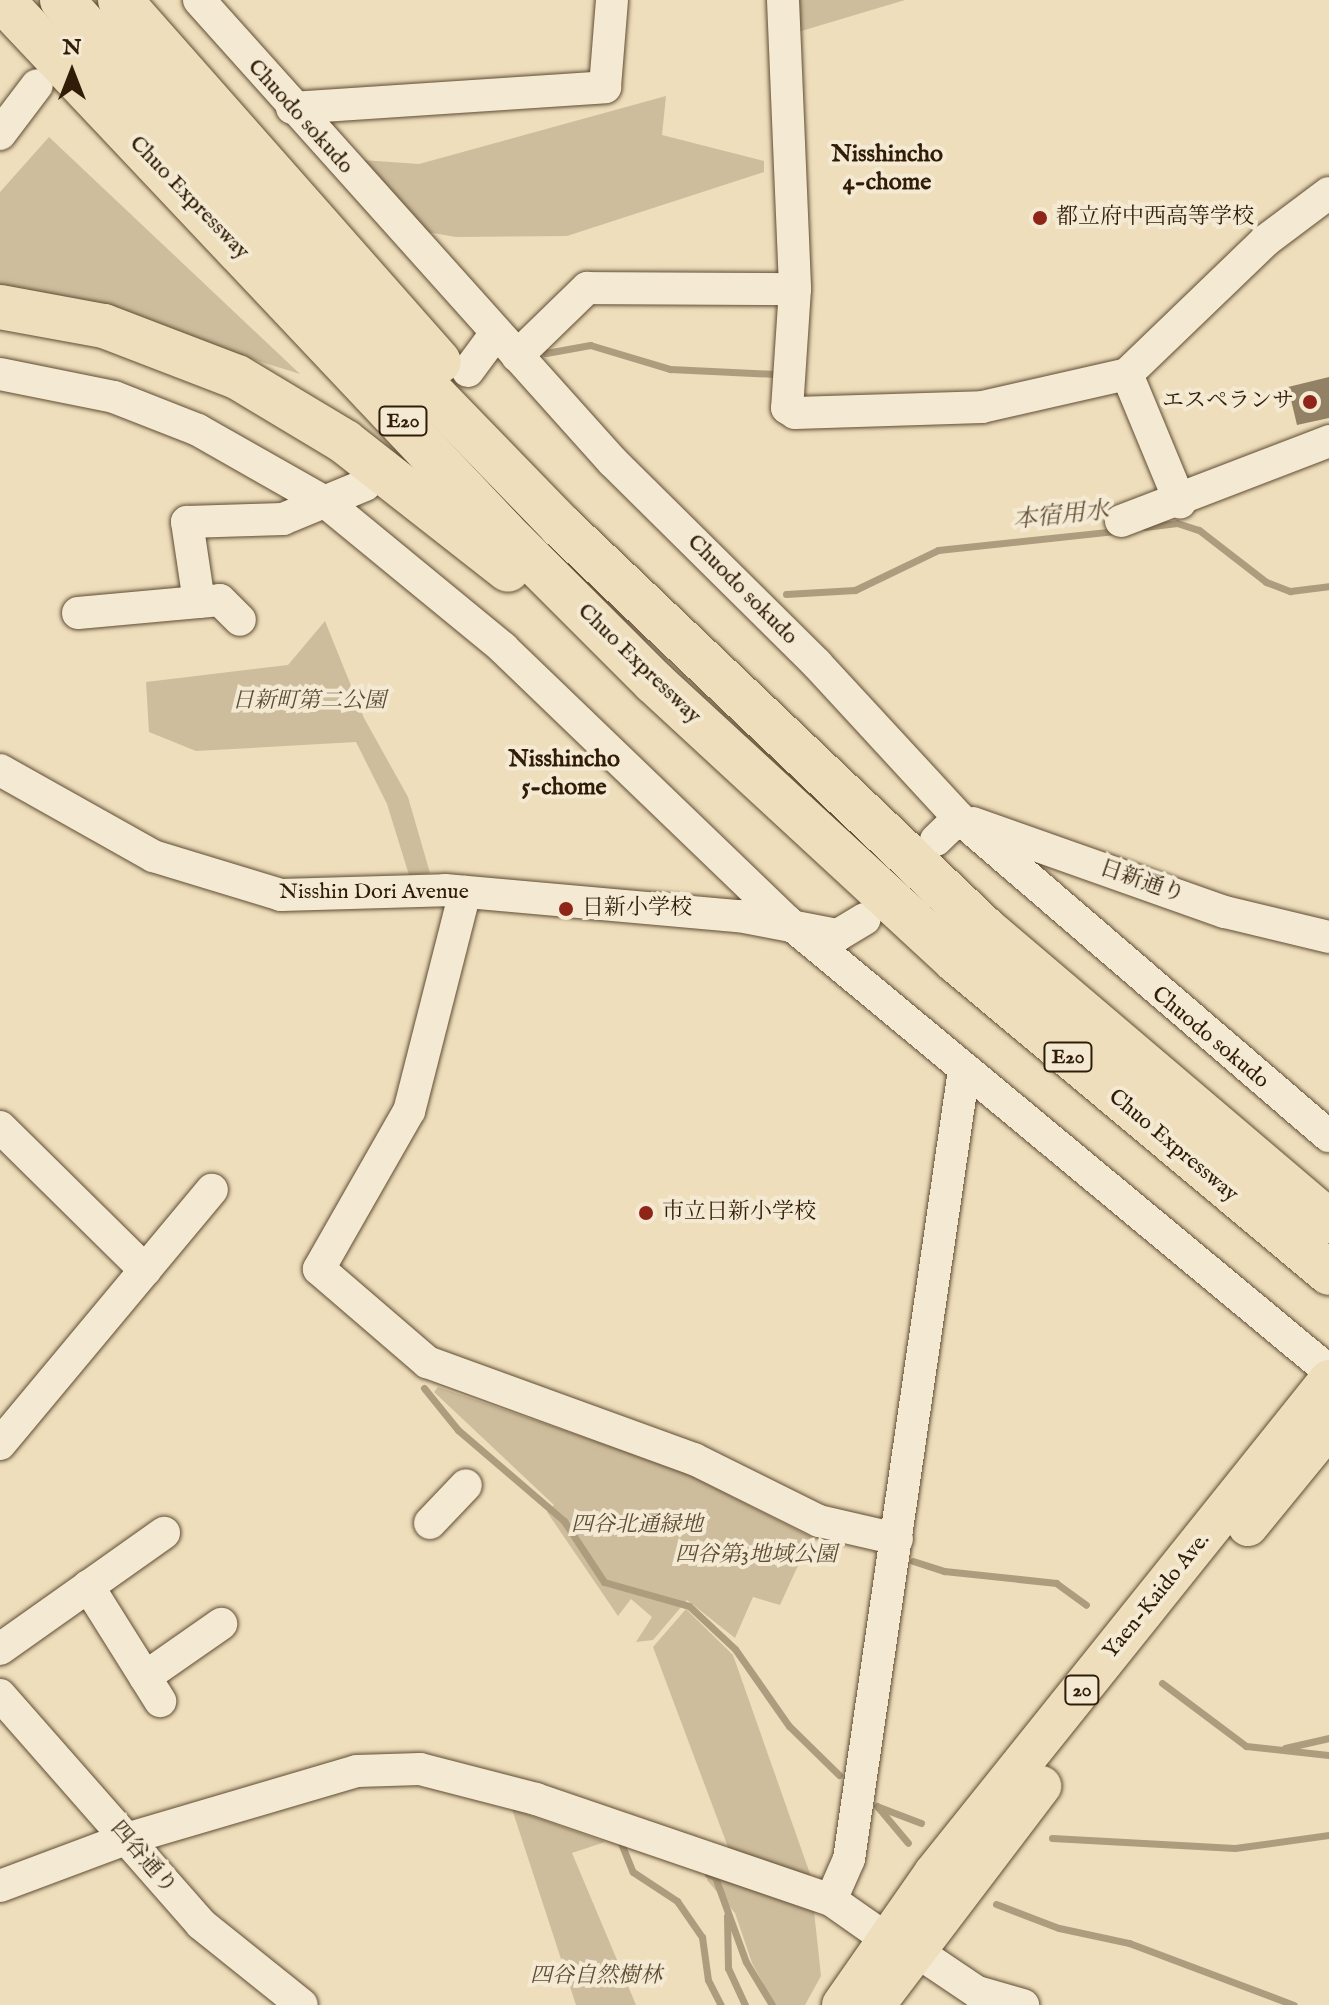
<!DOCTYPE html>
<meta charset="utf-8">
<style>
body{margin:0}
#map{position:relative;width:1329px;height:2005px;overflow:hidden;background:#eedebb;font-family:"IM FELL English","Noto Serif JP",serif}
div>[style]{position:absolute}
.green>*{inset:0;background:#cebd9c}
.stream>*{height:7px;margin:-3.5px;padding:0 3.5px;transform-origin:3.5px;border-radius:3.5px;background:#ad9c7e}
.building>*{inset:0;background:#938165}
.roads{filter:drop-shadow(0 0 2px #604c34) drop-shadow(0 0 2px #604c34)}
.minor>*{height:32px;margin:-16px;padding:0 16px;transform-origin:16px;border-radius:16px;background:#f4ead3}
.major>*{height:40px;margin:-20px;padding:0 20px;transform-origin:20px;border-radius:20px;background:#eedebb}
.highway>*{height:44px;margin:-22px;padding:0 22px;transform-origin:22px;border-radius:22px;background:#eedebb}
.dots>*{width:22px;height:22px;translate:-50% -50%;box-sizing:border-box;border:4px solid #f4ead3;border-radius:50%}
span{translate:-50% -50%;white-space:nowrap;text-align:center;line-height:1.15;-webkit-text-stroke:8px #f4ead3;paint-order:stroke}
.shield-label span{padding:2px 6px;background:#f4ead3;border:2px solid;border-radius:6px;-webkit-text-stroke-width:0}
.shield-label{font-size:20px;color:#301c07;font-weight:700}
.street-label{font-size:22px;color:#301c07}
.poi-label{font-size:22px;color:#301c07}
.left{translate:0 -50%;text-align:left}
.right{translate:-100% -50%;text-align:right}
.park-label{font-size:22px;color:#5f4c34;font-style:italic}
.neighbourhood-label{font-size:24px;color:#301c07;font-weight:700}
.water-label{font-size:24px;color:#624f37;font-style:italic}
.north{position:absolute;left:32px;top:32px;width:80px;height:80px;-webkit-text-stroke:6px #f4ead3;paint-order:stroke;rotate:0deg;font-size:22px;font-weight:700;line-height:32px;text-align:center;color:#301c07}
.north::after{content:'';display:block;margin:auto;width:28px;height:36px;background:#301c07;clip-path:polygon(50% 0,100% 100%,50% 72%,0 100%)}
</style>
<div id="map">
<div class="green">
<i style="clip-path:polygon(793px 0,905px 0,788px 35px)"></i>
<i style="clip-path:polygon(666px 96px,662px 135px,764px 161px,764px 172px,567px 236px,456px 237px,427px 232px,362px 160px,419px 164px)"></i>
<i style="clip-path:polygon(49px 137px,300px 374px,120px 318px,0 294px,0 192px)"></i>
<i style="clip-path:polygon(325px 621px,364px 718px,408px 797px,430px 873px,409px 875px,387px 804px,356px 742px,196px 751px,149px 732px,146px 682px,288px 665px)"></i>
<i style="clip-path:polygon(438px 1387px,682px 1471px,811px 1537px,780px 1605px,753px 1597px,735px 1638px,687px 1600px,653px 1640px,636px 1642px,652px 1617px,631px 1599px,618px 1616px,547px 1512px,554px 1505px,434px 1392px)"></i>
<i style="clip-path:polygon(686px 1609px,733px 1655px,815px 1888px,731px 1855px,653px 1647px)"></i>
<i style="clip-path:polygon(512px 1809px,605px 1842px,572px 1853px,636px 2005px,576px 2005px)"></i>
<i style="clip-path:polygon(711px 1866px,814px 1911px,821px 1976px,805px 2005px,775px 2005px,752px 1963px,735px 1913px,707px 1880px)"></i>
</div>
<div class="stream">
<i style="left:546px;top:353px;width:45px;rotate:-10.3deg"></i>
<i style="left:590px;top:345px;width:84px;rotate:16.7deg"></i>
<i style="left:670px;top:369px;width:105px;rotate:2.7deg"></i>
<i style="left:1145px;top:527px;width:32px;rotate:-7deg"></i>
<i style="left:1177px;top:523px;width:23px;rotate:18deg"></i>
<i style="left:1199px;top:530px;width:85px;rotate:37.8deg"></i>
<i style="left:1266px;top:582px;width:26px;rotate:21deg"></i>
<i style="left:1290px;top:591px;width:39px;rotate:-7deg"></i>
<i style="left:786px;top:594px;width:69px;rotate:-3.3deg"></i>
<i style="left:855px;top:590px;width:92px;rotate:-25.7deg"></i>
<i style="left:938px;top:550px;width:180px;rotate:-6.1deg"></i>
<i style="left:424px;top:1388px;width:54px;rotate:51deg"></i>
<i style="left:458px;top:1430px;width:140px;rotate:40.6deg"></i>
<i style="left:564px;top:1521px;width:73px;rotate:56.7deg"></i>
<i style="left:604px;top:1582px;width:88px;rotate:15.8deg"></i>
<i style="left:689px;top:1606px;width:63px;rotate:43.1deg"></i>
<i style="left:735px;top:1649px;width:94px;rotate:55deg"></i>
<i style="left:789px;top:1726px;width:70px;rotate:44.4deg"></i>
<i style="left:913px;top:1561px;width:33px;rotate:18deg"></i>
<i style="left:944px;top:1571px;width:113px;rotate:6.1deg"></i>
<i style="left:1056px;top:1583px;width:37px;rotate:36deg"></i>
<i style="left:1162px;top:1683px;width:105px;rotate:36.9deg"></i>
<i style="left:1246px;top:1746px;width:83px;rotate:6.2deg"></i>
<i style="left:1285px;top:1748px;width:45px;rotate:-12.8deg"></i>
<i style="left:877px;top:1806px;width:48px;rotate:50deg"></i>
<i style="left:879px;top:1807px;width:45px;rotate:20.9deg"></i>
<i style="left:1052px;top:1838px;width:183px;rotate:3.1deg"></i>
<i style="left:1235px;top:1848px;width:95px;rotate:-7.9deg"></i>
<i style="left:621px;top:1843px;width:31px;rotate:68deg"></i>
<i style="left:633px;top:1872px;width:53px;rotate:33.4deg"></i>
<i style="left:677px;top:1901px;width:44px;rotate:55.2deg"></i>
<i style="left:702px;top:1937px;width:43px;rotate:82.1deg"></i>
<i style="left:708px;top:1980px;width:28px;rotate:63deg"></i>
<i style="left:708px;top:1874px;width:8px;rotate:23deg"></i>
<i style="left:715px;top:1877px;width:90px;rotate:70deg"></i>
<i style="left:746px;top:1962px;width:50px;rotate:58.8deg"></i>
<i style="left:996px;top:1904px;width:67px;rotate:20.9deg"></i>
<i style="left:1059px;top:1928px;width:72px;rotate:12.1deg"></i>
<i style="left:1129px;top:1943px;width:176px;rotate:20.6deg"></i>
<i style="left:727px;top:1916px;width:52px;rotate:88.9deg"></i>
<i style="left:728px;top:1968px;width:41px;rotate:65.3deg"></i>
</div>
<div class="building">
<i style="clip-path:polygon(1329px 377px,1329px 418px,1297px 425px,1288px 387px)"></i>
</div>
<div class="roads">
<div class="minor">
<i style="left:199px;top:0;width:620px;rotate:48.14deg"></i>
<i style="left:613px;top:462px;width:287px;rotate:44.7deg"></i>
<i style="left:817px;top:664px;width:209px;rotate:47.3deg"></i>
<i style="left:959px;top:818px;width:488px;rotate:40.7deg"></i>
<i style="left:783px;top:0;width:289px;rotate:87.6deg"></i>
<i style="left:795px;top:289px;width:119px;rotate:93.8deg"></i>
<i style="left:787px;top:408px;width:9px;rotate:32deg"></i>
<i style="left:795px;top:413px;width:187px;rotate:-1.8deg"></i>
<i style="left:982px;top:407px;width:149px;rotate:-12.8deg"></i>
<i style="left:1127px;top:374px;width:192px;rotate:-43.9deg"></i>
<i style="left:1265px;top:241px;width:80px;rotate:-36.9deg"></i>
<i style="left:292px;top:108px;width:314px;rotate:-3.8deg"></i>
<i style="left:605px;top:87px;width:87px;rotate:-85.4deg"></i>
<i style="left:0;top:134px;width:61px;rotate:-52.9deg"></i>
<i style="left:517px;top:356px;width:98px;rotate:-44.2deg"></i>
<i style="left:587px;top:288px;width:208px;rotate:0.3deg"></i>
<i style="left:468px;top:371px;width:47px;rotate:-53.6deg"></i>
<i style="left:0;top:374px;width:116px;rotate:11.4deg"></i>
<i style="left:114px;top:397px;width:90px;rotate:21.4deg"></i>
<i style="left:198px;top:430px;width:150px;rotate:29.6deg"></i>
<i style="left:328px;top:504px;width:227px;rotate:39.4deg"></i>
<i style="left:503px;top:648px;width:395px;rotate:43.9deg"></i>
<i style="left:788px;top:922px;width:703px;rotate:39.69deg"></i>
<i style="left:1127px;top:374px;width:139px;rotate:67.5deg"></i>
<i style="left:1121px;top:521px;width:223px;rotate:-21deg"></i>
<i style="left:199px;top:602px;width:21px;rotate:-5deg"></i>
<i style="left:220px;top:600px;width:28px;rotate:45deg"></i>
<i style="left:78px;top:613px;width:121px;rotate:-5.2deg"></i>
<i style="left:199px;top:602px;width:81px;rotate:-98.5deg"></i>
<i style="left:187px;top:522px;width:96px;rotate:-1.8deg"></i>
<i style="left:283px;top:519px;width:89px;rotate:-22.5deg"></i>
<i style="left:0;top:770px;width:176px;rotate:29.3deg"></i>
<i style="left:153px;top:856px;width:134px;rotate:16.9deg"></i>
<i style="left:281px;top:895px;width:164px;rotate:-1.7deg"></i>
<i style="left:445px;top:890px;width:295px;rotate:5.1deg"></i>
<i style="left:739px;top:916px;width:101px;rotate:10.9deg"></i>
<i style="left:838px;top:935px;width:31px;rotate:-31deg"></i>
<i style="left:973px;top:823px;width:267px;rotate:19.5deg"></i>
<i style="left:1225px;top:912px;width:107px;rotate:13.5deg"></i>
<i style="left:936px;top:840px;width:32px;rotate:-44deg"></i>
<i style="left:465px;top:892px;width:226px;rotate:104.3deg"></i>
<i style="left:409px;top:1111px;width:182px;rotate:119.7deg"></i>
<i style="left:319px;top:1269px;width:143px;rotate:40.7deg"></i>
<i style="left:427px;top:1362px;width:284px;rotate:20deg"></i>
<i style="left:694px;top:1459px;width:140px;rotate:26.4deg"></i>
<i style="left:819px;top:1521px;width:80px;rotate:13deg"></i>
<i style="left:0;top:1127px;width:204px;rotate:44.6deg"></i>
<i style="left:0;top:1444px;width:331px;rotate:-50.2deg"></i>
<i style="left:430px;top:1523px;width:52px;rotate:-46.5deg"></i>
<i style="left:88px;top:1586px;width:136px;rotate:57.9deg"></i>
<i style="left:0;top:1649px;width:201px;rotate:-35.3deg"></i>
<i style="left:145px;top:1677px;width:93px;rotate:-34.9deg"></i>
<i style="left:0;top:1695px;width:305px;rotate:48.7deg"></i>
<i style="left:201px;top:1924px;width:129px;rotate:38.7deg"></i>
<i style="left:0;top:1886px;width:134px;rotate:-20.5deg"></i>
<i style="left:126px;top:1839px;width:241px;rotate:-16.4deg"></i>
<i style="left:357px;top:1771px;width:63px;rotate:-1.8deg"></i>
<i style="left:420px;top:1769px;width:120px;rotate:14.5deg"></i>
<i style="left:536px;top:1799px;width:312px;rotate:18.9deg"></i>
<i style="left:831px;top:1900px;width:66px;rotate:35.1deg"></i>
<i style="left:831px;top:1900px;width:45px;rotate:-66.3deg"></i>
<i style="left:849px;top:1859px;width:797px;rotate:-81.71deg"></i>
<i style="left:913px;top:1949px;width:77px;rotate:33.9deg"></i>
<i style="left:977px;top:1992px;width:48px;rotate:15.8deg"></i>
</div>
<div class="major">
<i style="left:1248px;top:1526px;width:128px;rotate:-50.7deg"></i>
<i style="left:842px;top:2005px;width:161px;rotate:-55.1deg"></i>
<i style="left:934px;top:1873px;width:632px;rotate:-51.3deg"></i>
<i style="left:875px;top:2005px;width:275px;rotate:-52.8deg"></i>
</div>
<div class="highway">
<i style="left:2px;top:0;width:731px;rotate:46.66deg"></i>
<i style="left:504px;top:532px;width:212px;rotate:45deg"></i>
<i style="left:654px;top:682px;width:410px;rotate:42.7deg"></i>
<i style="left:955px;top:960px;width:488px;rotate:39.9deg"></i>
<i style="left:62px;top:0;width:228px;rotate:47.8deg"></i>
<i style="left:215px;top:169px;width:497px;rotate:45.9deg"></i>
<i style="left:561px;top:526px;width:584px;rotate:43.54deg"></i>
<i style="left:984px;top:928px;width:453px;rotate:40.4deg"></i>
<i style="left:120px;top:0;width:482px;rotate:48.6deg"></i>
<i style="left:0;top:307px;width:106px;rotate:10.4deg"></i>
<i style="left:104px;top:326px;width:142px;rotate:21deg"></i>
<i style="left:237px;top:377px;width:126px;rotate:31deg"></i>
<i style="left:345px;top:442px;width:207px;rotate:38.1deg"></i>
</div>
</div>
<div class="dots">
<i style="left:1040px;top:218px;background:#8f2418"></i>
<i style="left:1310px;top:402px;background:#8f2418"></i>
<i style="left:566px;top:909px;background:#8f2418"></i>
<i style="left:646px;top:1213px;background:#8f2418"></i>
</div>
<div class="shield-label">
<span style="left:403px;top:421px">E20</span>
<span style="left:1068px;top:1057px">E20</span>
<span style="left:1082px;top:1690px">20</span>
</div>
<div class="street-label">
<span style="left:300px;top:117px;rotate:48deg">Chuodo sokudo</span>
<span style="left:189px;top:198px;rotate:46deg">Chuo Expressway</span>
<span style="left:742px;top:590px;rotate:45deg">Chuodo sokudo</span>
<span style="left:639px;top:664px;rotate:44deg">Chuo Expressway</span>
<span style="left:1142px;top:882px;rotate:19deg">日新通り</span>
<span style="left:374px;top:893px">Nisshin Dori Avenue</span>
<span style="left:1210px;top:1038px;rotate:40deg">Chuodo sokudo</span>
<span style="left:1173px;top:1146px;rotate:40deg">Chuo Expressway</span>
<span style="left:1157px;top:1596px;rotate:-51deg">Yaen-Kaido Ave.</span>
<span style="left:143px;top:1858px;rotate:49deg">四谷通り</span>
</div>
<div class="poi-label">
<span class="left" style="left:1056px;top:218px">都立府中西高等学校</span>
<span class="right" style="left:1294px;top:402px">エスペランサ</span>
<span class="left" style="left:582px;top:909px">日新小学校</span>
<span class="left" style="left:662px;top:1213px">市立日新小学校</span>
</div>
<div class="park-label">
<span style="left:309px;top:702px">日新町第二公園</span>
<span style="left:637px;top:1526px">四谷北通緑地</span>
<span style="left:756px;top:1556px">四谷第3地域公園</span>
<span style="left:596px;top:1977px">四谷自然樹林</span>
</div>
<div class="neighbourhood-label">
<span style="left:887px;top:169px">Nisshincho<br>4-chome</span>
<span style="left:564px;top:774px">Nisshincho<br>5-chome</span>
</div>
<div class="water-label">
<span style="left:1061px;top:516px;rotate:-6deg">本宿用水</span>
</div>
<div class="north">N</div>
</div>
